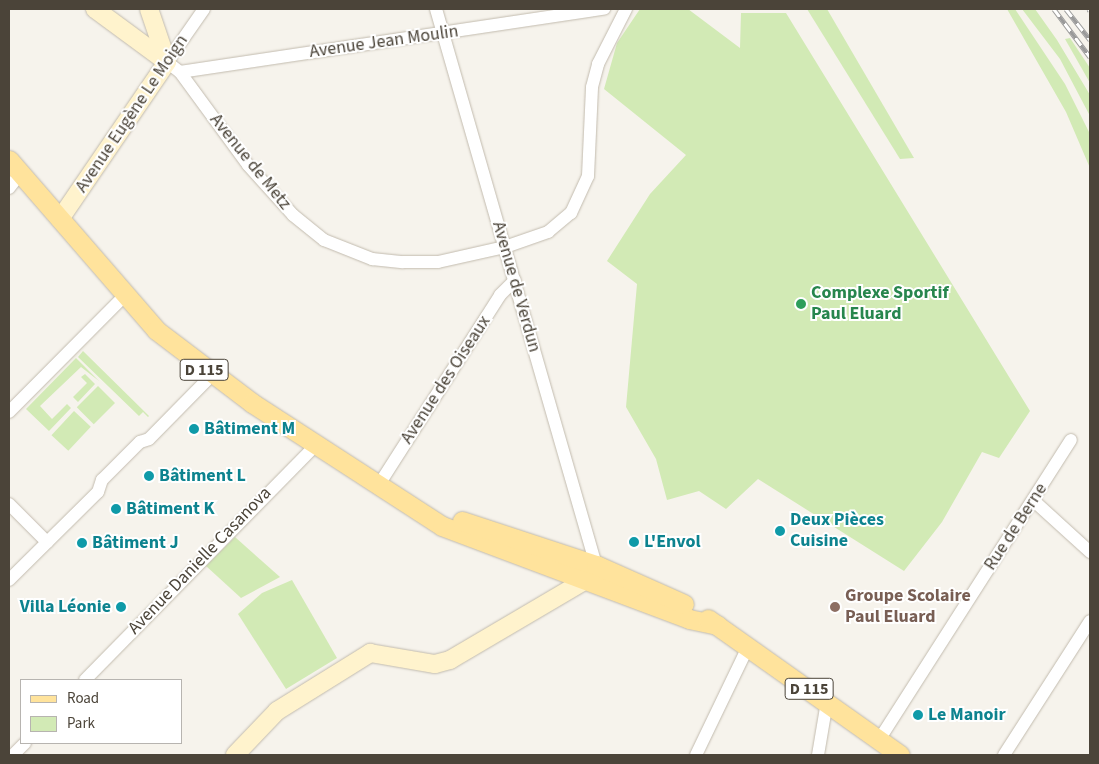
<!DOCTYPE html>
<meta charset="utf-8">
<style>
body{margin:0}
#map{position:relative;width:1099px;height:764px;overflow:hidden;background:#f6f3ec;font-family:"Source Sans 3",sans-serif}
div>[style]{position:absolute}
.green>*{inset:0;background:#d2eab5;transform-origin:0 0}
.roads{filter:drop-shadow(0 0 1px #c2bbae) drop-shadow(0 0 1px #c2bbae)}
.street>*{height:12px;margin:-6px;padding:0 6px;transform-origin:6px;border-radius:6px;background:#fff}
.secondary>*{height:18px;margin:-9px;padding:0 9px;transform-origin:9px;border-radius:9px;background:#fff3cd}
.primary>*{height:19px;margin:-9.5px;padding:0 9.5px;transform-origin:9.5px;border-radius:9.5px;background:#ffe39c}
.rail>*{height:5px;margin-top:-2.5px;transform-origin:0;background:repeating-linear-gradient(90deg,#fff 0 9px,#9a9a9a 0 18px);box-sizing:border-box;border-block:1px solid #9a9a9a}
.dots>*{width:14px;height:14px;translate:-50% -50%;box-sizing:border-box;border:2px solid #fff;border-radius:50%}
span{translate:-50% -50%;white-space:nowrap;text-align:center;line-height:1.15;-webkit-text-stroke:4px #fff;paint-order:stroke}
.shield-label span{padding:1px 4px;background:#fff;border:1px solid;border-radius:4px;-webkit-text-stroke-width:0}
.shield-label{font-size:16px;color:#4b4439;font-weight:700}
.street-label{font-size:18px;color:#4b4439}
.leisure-label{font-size:18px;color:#27864d;font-weight:700}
.left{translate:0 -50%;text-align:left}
.culture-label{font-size:18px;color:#0d838f;font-weight:700}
.right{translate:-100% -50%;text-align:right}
.education-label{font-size:18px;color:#785e54;font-weight:700}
.frame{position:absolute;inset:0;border:10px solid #4b4439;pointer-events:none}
.legend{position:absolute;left:20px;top:679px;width:162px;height:65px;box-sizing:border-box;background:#fff;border:1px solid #b7b4b0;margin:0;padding:6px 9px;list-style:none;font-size:15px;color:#4b4439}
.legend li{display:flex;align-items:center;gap:10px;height:25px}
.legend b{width:25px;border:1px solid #b7b4b0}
</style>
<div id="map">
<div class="green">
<i style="clip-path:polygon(640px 9px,688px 9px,740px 48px,741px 13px,786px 13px,1030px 411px,999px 458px,982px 452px,942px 522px,904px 571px,758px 479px,726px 509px,699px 491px,667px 500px,656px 459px,626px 407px,637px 284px,607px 261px,650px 194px,686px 155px,604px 89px,617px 43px)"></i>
<i style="clip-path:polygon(807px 9px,827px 9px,914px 158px,900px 159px)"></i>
<i style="clip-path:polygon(1007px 9px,1015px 9px,1065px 84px,1090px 134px,1090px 168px,1066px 112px)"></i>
<i style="clip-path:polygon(1022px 9px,1035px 9px,1057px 40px,1090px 95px,1090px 116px,1060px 59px)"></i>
<i style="clip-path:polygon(1070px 38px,1090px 68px,1090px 83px,1065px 39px)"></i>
<i style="clip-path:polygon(83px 351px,149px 416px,148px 417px,143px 412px,139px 416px,78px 357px)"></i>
<i style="clip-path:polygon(76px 358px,99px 381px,81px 367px,40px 406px,52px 419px,67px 404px,71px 408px,49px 431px,26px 409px)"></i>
<i style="clip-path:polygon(85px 374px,95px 384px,78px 402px,73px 397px,87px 383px,81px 377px)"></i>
<i style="left:98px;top:386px;width:24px;height:30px;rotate:45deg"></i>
<i style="left:74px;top:411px;width:23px;height:33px;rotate:43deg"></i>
<i style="clip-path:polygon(235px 537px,280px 577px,241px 598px,206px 566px)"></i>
<i style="clip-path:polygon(292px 580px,337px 658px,286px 689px,238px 614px,262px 593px)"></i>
</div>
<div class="roads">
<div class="street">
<i style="left:204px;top:9px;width:65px;rotate:124.9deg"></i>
<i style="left:167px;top:62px;width:16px;rotate:38deg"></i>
<i style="left:180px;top:72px;width:115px;rotate:53.8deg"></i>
<i style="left:248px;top:165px;width:67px;rotate:48deg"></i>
<i style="left:293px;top:215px;width:40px;rotate:39deg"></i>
<i style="left:324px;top:240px;width:52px;rotate:21.6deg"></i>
<i style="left:372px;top:259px;width:31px;rotate:6deg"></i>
<i style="left:403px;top:262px;width:35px"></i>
<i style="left:438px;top:262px;width:69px;rotate:-12.6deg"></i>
<i style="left:505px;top:247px;width:46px;rotate:-19.2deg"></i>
<i style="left:548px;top:232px;width:30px;rotate:-40deg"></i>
<i style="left:571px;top:213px;width:41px;rotate:-65.3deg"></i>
<i style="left:588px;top:176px;width:89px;rotate:-87.4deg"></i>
<i style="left:592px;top:87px;width:24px;rotate:-75deg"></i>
<i style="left:598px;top:64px;width:62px;rotate:-63deg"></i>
<i style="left:436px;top:9px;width:579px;rotate:73.95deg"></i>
<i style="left:596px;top:565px;width:6px;rotate:121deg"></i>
<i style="left:180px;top:72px;width:429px;rotate:-8.5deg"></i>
<i style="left:9px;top:188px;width:18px;rotate:-52deg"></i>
<i style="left:9px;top:412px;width:165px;rotate:-45.2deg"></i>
<i style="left:380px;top:483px;width:223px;rotate:-57.4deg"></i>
<i style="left:500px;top:295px;width:21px;rotate:-45deg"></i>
<i style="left:1034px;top:501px;width:76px;rotate:42.3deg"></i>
<i style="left:9px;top:504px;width:54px;rotate:45deg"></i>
<i style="left:9px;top:580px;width:125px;rotate:-44.7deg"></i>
<i style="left:98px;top:492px;width:13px;rotate:-72deg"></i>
<i style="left:102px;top:480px;width:54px;rotate:-45deg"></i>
<i style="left:140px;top:442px;width:9px;rotate:-18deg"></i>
<i style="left:149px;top:439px;width:88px;rotate:-45.5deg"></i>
<i style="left:85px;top:680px;width:331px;rotate:-45.5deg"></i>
<i style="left:879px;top:740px;width:356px;rotate:-57.4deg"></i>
<i style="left:13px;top:755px;width:17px;rotate:-45deg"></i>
<i style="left:696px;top:755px;width:120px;rotate:-64.3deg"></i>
<i style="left:818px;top:755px;width:54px;rotate:-80.4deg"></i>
<i style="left:1004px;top:755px;width:159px;rotate:-57.3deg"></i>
</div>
<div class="secondary">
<i style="left:95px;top:9px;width:89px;rotate:36.4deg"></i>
<i style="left:149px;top:9px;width:56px;rotate:71.2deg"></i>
<i style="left:60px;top:219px;width:190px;rotate:-55.7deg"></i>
<i style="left:235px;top:755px;width:61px;rotate:-46.3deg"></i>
<i style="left:277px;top:711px;width:110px;rotate:-31.9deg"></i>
<i style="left:370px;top:653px;width:66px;rotate:9.6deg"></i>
<i style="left:435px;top:664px;width:16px;rotate:-15deg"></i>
<i style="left:450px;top:660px;width:158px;rotate:-30.5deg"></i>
</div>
<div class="primary">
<i style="left:9px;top:160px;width:225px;rotate:49.1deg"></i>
<i style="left:156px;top:330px;width:121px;rotate:37.2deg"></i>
<i style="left:252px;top:403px;width:226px;rotate:32.9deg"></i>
<i style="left:442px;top:526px;width:264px;rotate:20.6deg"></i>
<i style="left:689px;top:619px;width:29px;rotate:12deg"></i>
<i style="left:462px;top:521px;width:141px;rotate:18.2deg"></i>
<i style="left:596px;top:565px;width:96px;rotate:23.9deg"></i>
<i style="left:708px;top:619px;width:235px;rotate:35.3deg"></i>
</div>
</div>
<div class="rail">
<i style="left:1054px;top:9px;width:60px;rotate:53.1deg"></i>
<i style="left:1066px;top:9px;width:39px;rotate:52deg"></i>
<i style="left:1089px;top:9px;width:2px;rotate:63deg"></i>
</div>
<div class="dots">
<i style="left:801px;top:304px;background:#2e9e5b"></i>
<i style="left:194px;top:429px;background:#0f9aa8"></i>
<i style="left:149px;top:476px;background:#0f9aa8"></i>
<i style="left:116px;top:509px;background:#0f9aa8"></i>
<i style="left:780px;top:531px;background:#0f9aa8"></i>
<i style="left:634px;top:542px;background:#0f9aa8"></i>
<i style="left:82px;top:543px;background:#0f9aa8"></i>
<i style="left:121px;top:607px;background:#0f9aa8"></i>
<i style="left:835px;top:607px;background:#8d6e63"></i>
<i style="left:918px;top:715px;background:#0f9aa8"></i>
</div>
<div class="shield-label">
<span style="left:204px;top:370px">D 115</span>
<span style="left:809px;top:689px">D 115</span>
</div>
<div class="street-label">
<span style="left:384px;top:42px;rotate:-8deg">Avenue Jean Moulin</span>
<span style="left:132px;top:114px;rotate:-56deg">Avenue Eugène Le Moign</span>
<span style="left:250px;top:162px;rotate:51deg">Avenue de Metz</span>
<span style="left:516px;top:287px;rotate:74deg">Avenue de Verdun</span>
<span style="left:446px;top:380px;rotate:-57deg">Avenue des Oiseaux</span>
<span style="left:1016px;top:527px;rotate:-57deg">Rue de Berne</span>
<span style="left:200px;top:561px;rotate:-46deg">Avenue Danielle Casanova</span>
</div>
<div class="leisure-label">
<span class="left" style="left:811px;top:304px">Complexe Sportif<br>Paul Eluard</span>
</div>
<div class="culture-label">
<span class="left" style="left:204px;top:429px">Bâtiment M</span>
<span class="left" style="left:159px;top:476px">Bâtiment L</span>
<span class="left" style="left:126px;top:509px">Bâtiment K</span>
<span class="left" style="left:790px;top:531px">Deux Pièces<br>Cuisine</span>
<span class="left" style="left:644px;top:542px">L'Envol</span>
<span class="left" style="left:92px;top:543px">Bâtiment J</span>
<span class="right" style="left:111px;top:607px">Villa Léonie</span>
<span class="left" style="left:928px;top:715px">Le Manoir</span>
</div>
<div class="education-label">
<span class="left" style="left:845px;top:607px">Groupe Scolaire<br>Paul Eluard</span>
</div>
<div class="frame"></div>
<ul class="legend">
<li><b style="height:6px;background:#ffe39c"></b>Road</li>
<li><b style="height:14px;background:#d2eab5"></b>Park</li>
</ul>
</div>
